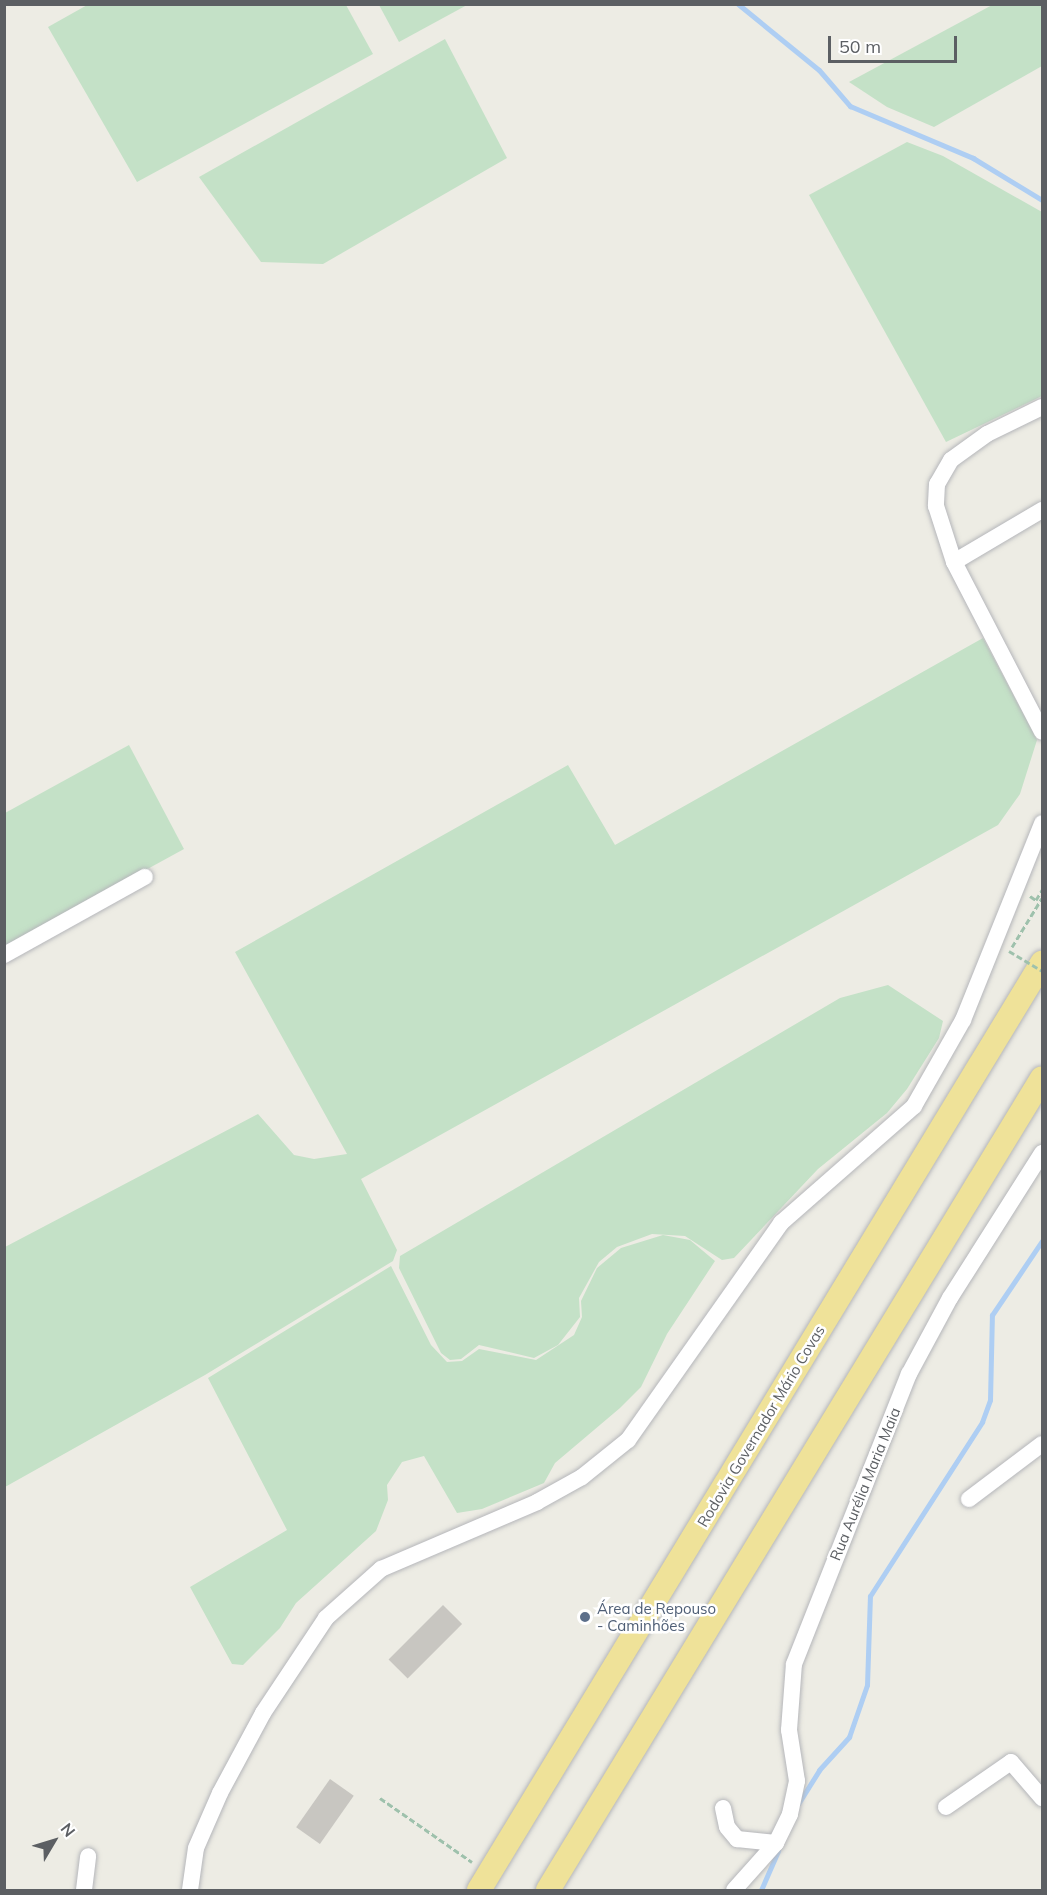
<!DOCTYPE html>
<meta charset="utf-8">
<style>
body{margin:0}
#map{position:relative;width:1047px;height:1895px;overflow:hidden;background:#edece4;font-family:Mulish,sans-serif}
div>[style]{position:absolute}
.green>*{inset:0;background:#c4e1c7}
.stream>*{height:5px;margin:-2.5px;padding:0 2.5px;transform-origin:2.5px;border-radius:2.5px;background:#aecef3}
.building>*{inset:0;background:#c8c6c1;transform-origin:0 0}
.path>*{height:3px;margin-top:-1.5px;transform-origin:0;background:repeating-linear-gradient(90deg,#9ec1ac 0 6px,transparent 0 9px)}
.roads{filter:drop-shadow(0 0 2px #b5b6ba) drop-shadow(0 0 2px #b5b6ba)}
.minor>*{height:16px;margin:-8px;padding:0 8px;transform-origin:8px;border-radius:8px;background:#fff}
.highway>*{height:24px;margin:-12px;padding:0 12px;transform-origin:12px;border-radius:12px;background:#efe299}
.path-bridge>*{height:3px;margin-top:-1.5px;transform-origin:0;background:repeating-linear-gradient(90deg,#9ec1ac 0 6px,transparent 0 9px)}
.dots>*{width:16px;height:16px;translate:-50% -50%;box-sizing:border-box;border:3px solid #fff;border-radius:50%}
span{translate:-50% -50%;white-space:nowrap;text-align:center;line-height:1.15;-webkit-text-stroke:5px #fff;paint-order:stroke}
.street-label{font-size:15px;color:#5c5f63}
.service-label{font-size:15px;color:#4e5e75}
.left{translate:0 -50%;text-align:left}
.frame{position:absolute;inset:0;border:6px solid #5c5f63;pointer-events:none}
.north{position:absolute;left:24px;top:1811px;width:60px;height:60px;-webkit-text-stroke:4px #fff;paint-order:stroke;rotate:52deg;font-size:16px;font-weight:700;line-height:24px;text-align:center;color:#5c5f63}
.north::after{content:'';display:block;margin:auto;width:21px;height:27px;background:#5c5f63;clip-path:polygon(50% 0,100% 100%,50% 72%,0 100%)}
.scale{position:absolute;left:828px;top:36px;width:129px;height:27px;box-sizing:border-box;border:3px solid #5c5f63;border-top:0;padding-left:8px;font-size:18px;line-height:21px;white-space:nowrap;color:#5c5f63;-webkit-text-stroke:4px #fff;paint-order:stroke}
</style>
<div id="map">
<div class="green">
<i style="clip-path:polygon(89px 4px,346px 5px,373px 54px,137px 182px,48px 27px)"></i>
<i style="clip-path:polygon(994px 4px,1042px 5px,1042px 66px,934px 127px,887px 107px,849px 82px)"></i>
<i style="clip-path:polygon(379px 5px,467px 5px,399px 42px)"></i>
<i style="clip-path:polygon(445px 39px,507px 158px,323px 264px,261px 262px,199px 177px)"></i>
<i style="clip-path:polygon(907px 142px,943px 156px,1042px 212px,1042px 396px,946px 442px,809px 195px)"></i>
<i style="clip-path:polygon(983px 638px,1037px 740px,1020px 794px,998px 825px,361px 1179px,397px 1250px,393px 1261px,205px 1375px,5px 1487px,5px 1247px,258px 1114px,294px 1155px,314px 1159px,347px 1154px,235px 952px,568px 765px,615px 845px)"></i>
<i style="clip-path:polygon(129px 745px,184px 849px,5px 947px,5px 813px)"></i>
<i style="clip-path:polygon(888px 985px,943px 1021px,939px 1038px,907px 1089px,887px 1113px,818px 1169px,734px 1258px,722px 1260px,685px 1236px,652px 1234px,617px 1247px,599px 1262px,579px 1298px,580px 1317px,558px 1345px,534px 1358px,479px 1345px,461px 1359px,450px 1360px,441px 1353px,399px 1268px,400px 1256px,840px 998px)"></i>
<i style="clip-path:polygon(663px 1235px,690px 1240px,715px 1261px,667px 1334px,641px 1387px,620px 1408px,555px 1463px,544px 1483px,482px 1509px,457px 1513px,424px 1456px,402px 1462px,387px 1485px,388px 1500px,376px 1531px,296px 1603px,280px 1628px,243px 1665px,232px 1664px,190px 1587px,287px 1530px,208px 1378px,391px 1266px,431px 1345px,447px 1362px,462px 1361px,479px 1349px,536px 1360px,574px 1335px,582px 1317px,581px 1301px,597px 1268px,621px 1248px)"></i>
</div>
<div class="stream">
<i style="left:738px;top:4px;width:104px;rotate:39.2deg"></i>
<i style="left:819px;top:70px;width:48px;rotate:49.3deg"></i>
<i style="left:850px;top:106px;width:134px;rotate:22.9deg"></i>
<i style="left:973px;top:158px;width:81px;rotate:31.3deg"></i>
<i style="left:798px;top:1804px;width:40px;rotate:-58deg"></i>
<i style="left:819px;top:1770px;width:45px;rotate:-47.7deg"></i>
<i style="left:849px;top:1737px;width:55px;rotate:-70.9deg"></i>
<i style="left:867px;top:1685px;width:89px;rotate:-88.1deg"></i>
<i style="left:870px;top:1596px;width:207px;rotate:-57.2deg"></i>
<i style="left:982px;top:1422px;width:23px;rotate:-70deg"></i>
<i style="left:990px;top:1400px;width:85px;rotate:-88.7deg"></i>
<i style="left:992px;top:1315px;width:89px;rotate:-56deg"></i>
<i style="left:761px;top:1890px;width:43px;rotate:-66.4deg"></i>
</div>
<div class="building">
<i style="left:443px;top:1605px;width:27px;height:77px;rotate:45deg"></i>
<i style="left:330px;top:1779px;width:29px;height:59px;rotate:35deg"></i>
</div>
<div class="path">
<i style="left:1030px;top:896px;width:7px;rotate:34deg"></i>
<i style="left:1036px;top:900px;width:12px;rotate:-59deg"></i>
<i style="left:1012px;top:947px;width:57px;rotate:-58.5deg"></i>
<i style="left:380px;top:1798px;width:112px;rotate:34.8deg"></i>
</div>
<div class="roads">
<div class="minor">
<i style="left:1042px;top:407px;width:61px;rotate:153.9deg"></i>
<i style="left:987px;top:434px;width:44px;rotate:144.2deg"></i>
<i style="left:951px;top:460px;width:28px;rotate:120deg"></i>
<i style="left:937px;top:484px;width:22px;rotate:93deg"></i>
<i style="left:936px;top:506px;width:59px;rotate:72.2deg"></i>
<i style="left:954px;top:562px;width:191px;rotate:62.6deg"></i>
<i style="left:954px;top:562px;width:102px;rotate:-30.6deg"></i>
<i style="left:4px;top:955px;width:161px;rotate:-29deg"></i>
<i style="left:969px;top:1499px;width:91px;rotate:-37deg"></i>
<i style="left:946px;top:1807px;width:79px;rotate:-34.7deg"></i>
<i style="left:1011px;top:1762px;width:48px;rotate:49.3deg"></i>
<i style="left:723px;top:1808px;width:19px;rotate:78deg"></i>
<i style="left:727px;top:1827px;width:16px;rotate:50deg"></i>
<i style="left:737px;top:1839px;width:39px;rotate:6deg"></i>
<i style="left:84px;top:1890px;width:34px;rotate:-83deg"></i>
<i style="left:190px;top:1890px;width:42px;rotate:-81.9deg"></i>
<i style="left:196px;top:1848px;width:60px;rotate:-66.4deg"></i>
<i style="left:220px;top:1793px;width:91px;rotate:-61.7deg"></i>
<i style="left:263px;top:1713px;width:114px;rotate:-56.4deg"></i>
<i style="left:326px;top:1618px;width:74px;rotate:-41.7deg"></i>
<i style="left:381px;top:1569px;width:170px;rotate:-23.2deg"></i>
<i style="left:537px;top:1502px;width:51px;rotate:-29.1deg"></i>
<i style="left:582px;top:1477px;width:59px;rotate:-38.8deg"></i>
<i style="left:628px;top:1440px;width:266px;rotate:-54.8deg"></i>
<i style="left:781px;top:1223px;width:177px;rotate:-41.3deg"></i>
<i style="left:914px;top:1106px;width:99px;rotate:-60.3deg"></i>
<i style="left:963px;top:1020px;width:212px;rotate:-68.1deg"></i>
<i style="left:734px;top:1890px;width:63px;rotate:-48.2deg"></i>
<i style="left:776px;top:1843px;width:32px;rotate:-64deg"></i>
<i style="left:790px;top:1814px;width:34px;rotate:-78deg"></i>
<i style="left:797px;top:1781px;width:52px;rotate:-98.9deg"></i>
<i style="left:789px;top:1730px;width:66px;rotate:-85.7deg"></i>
<i style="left:794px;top:1664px;width:312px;rotate:-68.4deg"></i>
<i style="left:909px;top:1374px;width:86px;rotate:-61.7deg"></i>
<i style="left:950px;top:1298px;width:172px;rotate:-57.6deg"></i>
</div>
<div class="highway">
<i style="left:479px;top:1890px;width:1085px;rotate:-58.73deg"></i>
<i style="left:548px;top:1890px;width:950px;rotate:-58.68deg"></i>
</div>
</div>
<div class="path-bridge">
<i style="left:1009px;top:951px;width:39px;rotate:31deg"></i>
</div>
<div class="dots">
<i style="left:585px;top:1617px;background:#5c6f8a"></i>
</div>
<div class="street-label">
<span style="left:761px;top:1426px;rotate:-59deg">Rodovia Governador Mário Covas</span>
<span style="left:865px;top:1484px;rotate:-68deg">Rua Aurélia Maria Maia</span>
</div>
<div class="service-label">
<span class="left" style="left:597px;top:1617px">Área de Repouso<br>- Caminhões</span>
</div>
<div class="frame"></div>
<div class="north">N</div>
<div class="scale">50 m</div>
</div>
